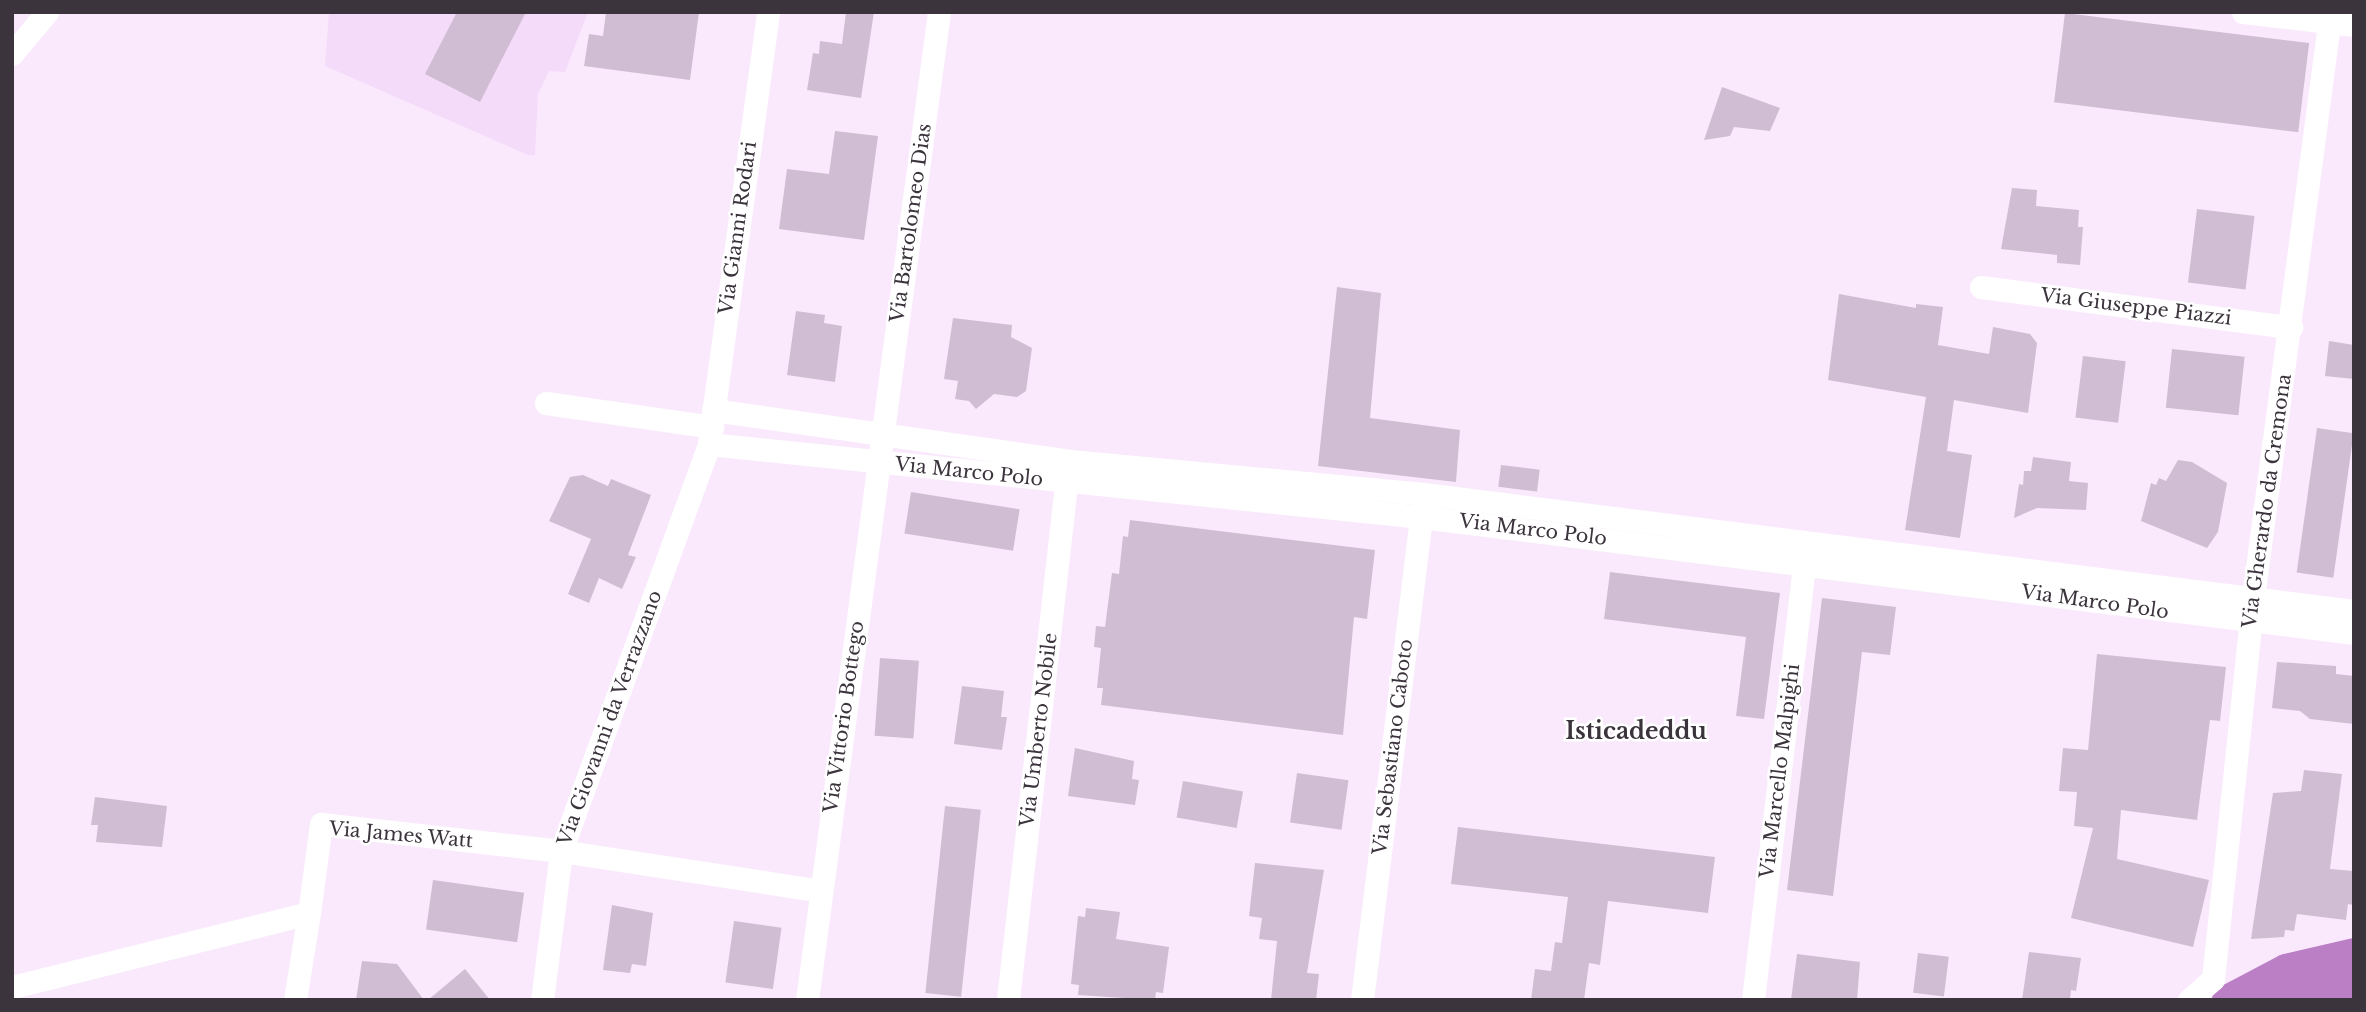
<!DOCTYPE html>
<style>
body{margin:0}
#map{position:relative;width:2366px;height:1012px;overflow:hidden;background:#fae9fd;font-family:"Libre Baskerville",serif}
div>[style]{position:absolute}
.built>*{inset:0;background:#f4dbf9}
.canal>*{height:30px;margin:-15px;padding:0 15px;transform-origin:15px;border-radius:15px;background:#ba7fc5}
.river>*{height:52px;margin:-26px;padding:0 26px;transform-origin:26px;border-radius:26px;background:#ba7fc5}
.building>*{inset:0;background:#d0bdd4;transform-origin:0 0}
.minor>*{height:23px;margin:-11.5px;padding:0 11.5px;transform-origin:11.5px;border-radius:11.5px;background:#fff}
span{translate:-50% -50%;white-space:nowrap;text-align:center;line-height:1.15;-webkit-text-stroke:5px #fff;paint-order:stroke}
.street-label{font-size:19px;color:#3c343d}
.quarter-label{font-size:23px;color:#3c343d;font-weight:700}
.frame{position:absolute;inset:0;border:14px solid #3c343d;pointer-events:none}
</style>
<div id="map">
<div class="built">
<i style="clip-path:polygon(329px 12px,588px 12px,565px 72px,549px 71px,538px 94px,535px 155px,528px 155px,325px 66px)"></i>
</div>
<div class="canal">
<i style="left:2227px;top:1000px;width:67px;rotate:-27.7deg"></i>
<i style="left:2286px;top:969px;width:70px;rotate:-13.2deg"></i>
</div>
<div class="river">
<i style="left:2289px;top:1000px;width:70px;rotate:-21.8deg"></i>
</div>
<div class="building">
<i style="clip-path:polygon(457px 12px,526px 12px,480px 102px,425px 74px)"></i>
<i style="clip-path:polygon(606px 12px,699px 12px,690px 80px,584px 66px,589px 34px,603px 36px)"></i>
<i style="clip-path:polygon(846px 12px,874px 12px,861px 98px,807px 90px,813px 53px,819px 54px,820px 41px,842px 44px)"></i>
<i style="left:2065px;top:13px;width:246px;height:90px;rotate:7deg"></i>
<i style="clip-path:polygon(1722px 87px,1780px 108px,1770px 131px,1734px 127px,1730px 136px,1704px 140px)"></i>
<i style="clip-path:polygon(835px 131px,878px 136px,864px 240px,779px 229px,787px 169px,829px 174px)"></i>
<i style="clip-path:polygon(2012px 188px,2037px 190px,2036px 206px,2079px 210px,2078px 227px,2083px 227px,2080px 265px,2057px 263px,2057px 255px,2001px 249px)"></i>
<i style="left:2197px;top:209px;width:58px;height:74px;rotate:7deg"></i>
<i style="clip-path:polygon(1337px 287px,1381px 293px,1370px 418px,1460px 430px,1456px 482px,1318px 466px)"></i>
<i style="clip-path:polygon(1839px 294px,1916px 308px,1916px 304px,1943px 307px,1938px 345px,1989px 354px,1993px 327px,2030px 334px,2037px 343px,2028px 413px,1954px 400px,1947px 451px,1972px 455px,1960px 538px,1905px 530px,1926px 397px,1828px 380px)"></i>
<i style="clip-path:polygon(796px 311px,825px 315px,824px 323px,842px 326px,835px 382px,787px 375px)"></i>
<i style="clip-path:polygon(953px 318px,1012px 325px,1011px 337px,1032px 348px,1026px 391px,1017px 397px,994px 394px,976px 409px,969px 401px,955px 399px,958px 381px,944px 379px)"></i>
<i style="clip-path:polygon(2329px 341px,2354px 345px,2354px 379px,2325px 376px)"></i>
<i style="left:2172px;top:349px;width:73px;height:59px;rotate:6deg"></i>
<i style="left:2083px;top:356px;width:43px;height:62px;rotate:7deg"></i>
<i style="left:2317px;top:428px;width:37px;height:146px;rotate:8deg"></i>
<i style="clip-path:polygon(2033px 457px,2071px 462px,2069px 481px,2088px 483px,2086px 510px,2037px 508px,2014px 518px,2019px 484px,2023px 485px,2024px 471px,2031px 471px)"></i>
<i style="clip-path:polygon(2178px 460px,2192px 462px,2227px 483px,2218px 532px,2207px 548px,2141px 521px,2151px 483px,2156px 485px,2159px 478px,2166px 481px)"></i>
<i style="left:1501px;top:465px;width:39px;height:22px;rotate:7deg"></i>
<i style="clip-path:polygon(583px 475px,608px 486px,611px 479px,651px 495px,628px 555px,636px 557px,622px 589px,599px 578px,589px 603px,568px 594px,591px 539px,549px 521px,570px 477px)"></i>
<i style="left:911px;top:492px;width:110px;height:42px;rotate:9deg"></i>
<i style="clip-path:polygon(1130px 520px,1375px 550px,1367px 619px,1354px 617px,1343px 735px,1101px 705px,1103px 688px,1097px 688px,1101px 648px,1094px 647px,1096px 626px,1105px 627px,1112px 573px,1119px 574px,1123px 536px,1128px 537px)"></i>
<i style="clip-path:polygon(1610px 572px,1780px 593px,1764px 719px,1736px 716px,1746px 637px,1604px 619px)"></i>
<i style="clip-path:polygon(1822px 598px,1896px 607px,1890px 655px,1862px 652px,1833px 896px,1787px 890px)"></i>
<i style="clip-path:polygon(2097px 654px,2226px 667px,2220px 721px,2210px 720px,2197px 820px,2121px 810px,2117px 859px,2209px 880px,2193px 947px,2071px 918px,2093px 828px,2074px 826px,2077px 792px,2059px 791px,2063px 748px,2088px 750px)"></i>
<i style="left:880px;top:658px;width:39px;height:78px;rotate:4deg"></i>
<i style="clip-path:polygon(2277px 662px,2336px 666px,2336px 674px,2354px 676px,2354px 724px,2310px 719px,2300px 711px,2272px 708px)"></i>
<i style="clip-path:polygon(962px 686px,1004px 691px,1001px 717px,1007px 717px,1002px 750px,954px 744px)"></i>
<i style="clip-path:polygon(1075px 748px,1134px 761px,1132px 779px,1139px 780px,1135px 805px,1068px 796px)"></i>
<i style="clip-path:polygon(2304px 770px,2342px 774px,2330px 869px,2354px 871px,2354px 905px,2348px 904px,2346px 920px,2297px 914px,2294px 931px,2285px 930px,2284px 937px,2251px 939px,2273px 793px,2301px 791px)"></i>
<i style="left:1297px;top:773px;width:52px;height:50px;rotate:8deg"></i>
<i style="left:1183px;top:781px;width:61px;height:37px;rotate:10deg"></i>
<i style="clip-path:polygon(95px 797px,167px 806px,162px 847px,96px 842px,98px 825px,91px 825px)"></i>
<i style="left:945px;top:806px;width:36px;height:188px;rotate:6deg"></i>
<i style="clip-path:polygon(1458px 827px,1715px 857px,1708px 913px,1608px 901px,1600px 965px,1589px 963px,1584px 1000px,1531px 1000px,1535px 969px,1551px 971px,1555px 942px,1562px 943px,1568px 897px,1451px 884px)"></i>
<i style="clip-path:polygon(1255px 863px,1324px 870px,1307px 973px,1319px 974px,1316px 1000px,1271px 1000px,1277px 941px,1259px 939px,1262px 918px,1249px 916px)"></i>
<i style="left:433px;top:880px;width:92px;height:50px;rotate:8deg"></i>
<i style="clip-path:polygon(612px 905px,653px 913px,646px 966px,632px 964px,630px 973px,603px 970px)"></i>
<i style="clip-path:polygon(1086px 908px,1120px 912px,1116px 939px,1169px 947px,1163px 993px,1156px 992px,1155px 1000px,1078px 995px,1079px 985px,1071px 984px,1078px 916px,1085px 917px)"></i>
<i style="left:734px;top:921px;width:48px;height:62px;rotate:8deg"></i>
<i style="clip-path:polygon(2029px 952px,2081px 958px,2076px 991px,2071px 990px,2070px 1000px,2022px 1000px)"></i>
<i style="left:1918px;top:953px;width:31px;height:40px;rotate:7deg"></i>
<i style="clip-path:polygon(1797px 954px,1860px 962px,1857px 1000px,1791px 1000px)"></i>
<i style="clip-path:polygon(362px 961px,397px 964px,424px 1000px,356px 1000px)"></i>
<i style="clip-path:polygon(465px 969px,490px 1000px,428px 1000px)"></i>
</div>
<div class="minor">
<i style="left:2243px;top:12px;width:112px;rotate:6.7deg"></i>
<i style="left:12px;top:54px;width:55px;rotate:-50.2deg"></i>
<i style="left:1981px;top:287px;width:313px;rotate:7.4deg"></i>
<i style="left:546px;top:403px;width:168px;rotate:8.2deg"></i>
<i style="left:713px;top:410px;width:361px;rotate:8.1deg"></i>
<i style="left:1070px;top:461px;width:356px;rotate:5.3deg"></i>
<i style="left:1424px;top:494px;width:937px;rotate:7.17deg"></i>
<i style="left:709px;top:444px;width:716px;rotate:5.85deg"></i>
<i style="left:1421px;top:517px;width:940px;rotate:7.09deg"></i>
<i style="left:12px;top:987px;width:306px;rotate:-14deg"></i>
<i style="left:309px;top:913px;width:90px;rotate:-82.3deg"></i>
<i style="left:321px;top:824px;width:242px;rotate:6.4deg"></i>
<i style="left:561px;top:851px;width:263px;rotate:8.7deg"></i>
<i style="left:295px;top:1000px;width:88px;rotate:-80.9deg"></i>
<i style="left:542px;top:1000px;width:150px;rotate:-82.7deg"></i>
<i style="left:561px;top:851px;width:433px;rotate:-70deg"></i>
<i style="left:709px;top:444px;width:436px;rotate:-82.2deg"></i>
<i style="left:807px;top:1000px;width:997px;rotate:-82.39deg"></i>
<i style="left:1008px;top:1000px;width:536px;rotate:-83.58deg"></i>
<i style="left:1362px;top:1000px;width:503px;rotate:-83.03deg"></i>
<i style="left:1753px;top:1000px;width:452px;rotate:-83.3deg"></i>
<i style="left:2189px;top:1000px;width:32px;rotate:-41deg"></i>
<i style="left:2213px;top:979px;width:383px;rotate:-84deg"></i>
<i style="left:2253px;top:598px;width:579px;rotate:-82.46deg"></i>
</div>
<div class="street-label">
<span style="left:911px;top:223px;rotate:-82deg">Via Bartolomeo Dias</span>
<span style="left:738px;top:228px;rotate:-82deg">Via Gianni Rodari</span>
<span style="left:2136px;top:307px;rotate:7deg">Via Giuseppe Piazzi</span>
<span style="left:969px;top:472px;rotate:6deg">Via Marco Polo</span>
<span style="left:2267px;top:501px;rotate:-82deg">Via Gherardo da Cremona</span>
<span style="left:1533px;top:530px;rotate:7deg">Via Marco Polo</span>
<span style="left:2095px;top:602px;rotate:8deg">Via Marco Polo</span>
<span style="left:844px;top:717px;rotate:-82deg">Via Vittorio Bottego</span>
<span style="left:610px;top:718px;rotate:-70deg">Via Giovanni da Verrazzano</span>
<span style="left:1039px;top:730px;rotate:-83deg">Via Umberto Nobile</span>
<span style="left:1393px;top:747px;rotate:-83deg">Via Sebastiano Caboto</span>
<span style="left:1780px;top:771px;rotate:-83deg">Via Marcello Malpighi</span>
<span style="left:401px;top:835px;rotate:5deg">Via James Watt</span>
</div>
<div class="quarter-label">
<span style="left:1636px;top:731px">Isticadeddu</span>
</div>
<div class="frame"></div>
</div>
